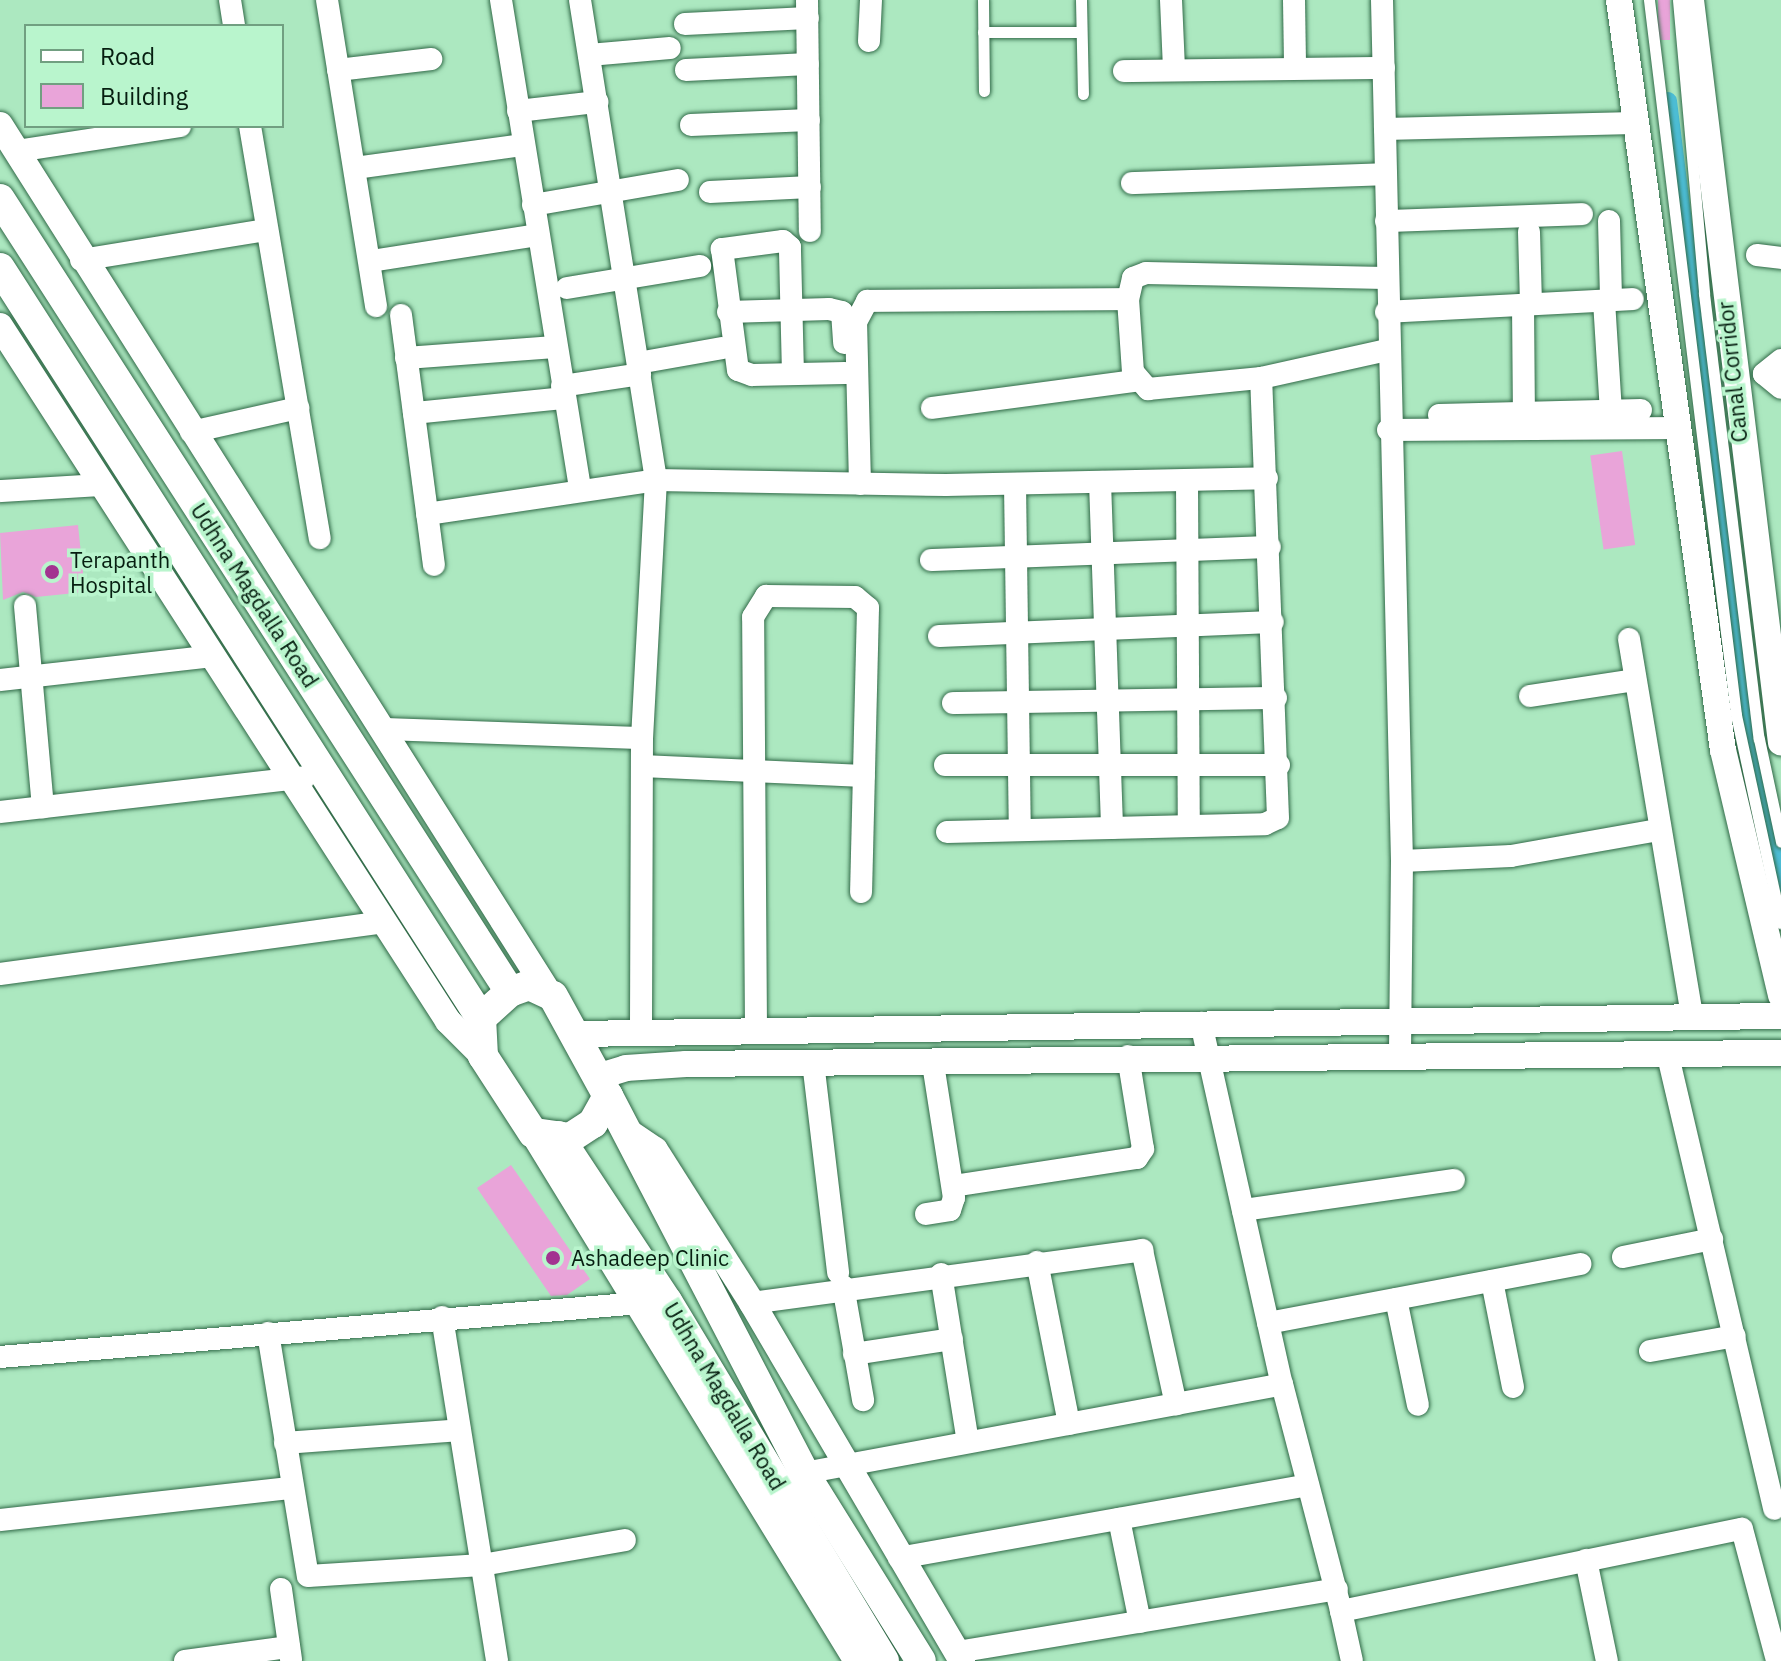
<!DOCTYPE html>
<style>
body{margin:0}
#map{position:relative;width:1781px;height:1661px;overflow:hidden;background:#ace8c0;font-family:"IBM Plex Sans",sans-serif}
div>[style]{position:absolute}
.canal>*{height:18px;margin:-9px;padding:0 9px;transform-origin:9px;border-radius:9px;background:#4dbed7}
.building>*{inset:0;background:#e9a4d9;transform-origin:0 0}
.roads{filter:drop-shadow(0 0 2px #316a48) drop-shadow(0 0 2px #316a48)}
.service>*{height:11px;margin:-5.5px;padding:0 5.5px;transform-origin:5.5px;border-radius:5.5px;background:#fff}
.minor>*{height:22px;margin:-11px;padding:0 11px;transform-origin:11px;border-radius:11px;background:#fff}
.tertiary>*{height:26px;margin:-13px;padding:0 13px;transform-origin:13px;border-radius:13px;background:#fff}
.secondary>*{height:30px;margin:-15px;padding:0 15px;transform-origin:15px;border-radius:15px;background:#fff}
.dots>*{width:22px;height:22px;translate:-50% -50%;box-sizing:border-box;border:4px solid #b9f5cd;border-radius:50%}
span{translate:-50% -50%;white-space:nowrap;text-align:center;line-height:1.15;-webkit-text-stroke:7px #b9f5cd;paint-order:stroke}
.street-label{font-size:22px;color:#061e10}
.poi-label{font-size:22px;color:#061e10}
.left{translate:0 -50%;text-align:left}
.legend{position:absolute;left:24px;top:24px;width:260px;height:104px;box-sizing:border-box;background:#b9f5cd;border:2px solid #719f81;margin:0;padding:10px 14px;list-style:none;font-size:24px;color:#061e10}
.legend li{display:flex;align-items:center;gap:16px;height:40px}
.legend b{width:40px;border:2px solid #719f81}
</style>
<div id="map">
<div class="canal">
<i style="left:1668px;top:101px;width:640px;rotate:82.91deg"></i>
<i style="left:1747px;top:736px;width:151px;rotate:77deg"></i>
</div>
<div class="building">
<i style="left:1658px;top:0;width:12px;height:40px"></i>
<i style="left:1622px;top:451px;width:95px;height:32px;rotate:82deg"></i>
<i style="clip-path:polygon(78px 525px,85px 592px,36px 597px,23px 592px,3px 600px,0 533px)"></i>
<i style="clip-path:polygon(511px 1165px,590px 1279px,567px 1295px,551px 1296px,477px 1188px)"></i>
</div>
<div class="roads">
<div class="service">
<i style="left:983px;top:0;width:91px;rotate:89.4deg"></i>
<i style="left:1081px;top:0;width:94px;rotate:88.8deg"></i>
<i style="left:1649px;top:0;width:720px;rotate:83.06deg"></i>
<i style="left:1736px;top:715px;width:213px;rotate:77.8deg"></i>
<i style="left:1678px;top:0;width:295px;rotate:84.9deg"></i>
<i style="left:1704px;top:294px;width:448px;rotate:83deg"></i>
<i style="left:1759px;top:739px;width:105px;rotate:77.9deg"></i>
<i style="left:983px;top:32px;width:98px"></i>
</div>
<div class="minor">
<i style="left:230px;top:0;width:26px;rotate:81deg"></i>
<i style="left:327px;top:0;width:310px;rotate:80.9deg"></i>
<i style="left:501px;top:0;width:494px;rotate:80.8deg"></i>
<i style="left:580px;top:0;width:486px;rotate:81deg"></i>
<i style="left:656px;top:480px;width:258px;rotate:93.1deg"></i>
<i style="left:642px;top:738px;width:291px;rotate:90.2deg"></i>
<i style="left:807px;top:0;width:231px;rotate:89.3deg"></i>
<i style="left:1171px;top:0;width:69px;rotate:87.5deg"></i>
<i style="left:1294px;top:0;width:65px;rotate:89.1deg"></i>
<i style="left:1382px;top:0;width:861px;rotate:88.67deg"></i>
<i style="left:1402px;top:861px;width:194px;rotate:90.6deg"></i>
<i style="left:685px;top:24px;width:123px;rotate:-2.8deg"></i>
<i style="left:869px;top:41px;width:41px;rotate:-87.2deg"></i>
<i style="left:589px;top:55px;width:81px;rotate:-4.9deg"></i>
<i style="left:338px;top:70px;width:94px;rotate:-6.7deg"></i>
<i style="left:686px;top:70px;width:122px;rotate:-2.8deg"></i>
<i style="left:1124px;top:71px;width:260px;rotate:-0.7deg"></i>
<i style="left:518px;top:111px;width:80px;rotate:-6.5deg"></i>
<i style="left:691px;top:125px;width:118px;rotate:-2.4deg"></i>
<i style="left:250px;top:126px;width:418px;rotate:80.4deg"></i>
<i style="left:1385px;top:129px;width:249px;rotate:-1.4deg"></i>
<i style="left:17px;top:151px;width:165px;rotate:-8.7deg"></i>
<i style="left:355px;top:168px;width:170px;rotate:-7.8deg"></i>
<i style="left:1132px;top:183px;width:254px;rotate:-2deg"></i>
<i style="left:710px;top:192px;width:100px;rotate:-2.9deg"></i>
<i style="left:533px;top:205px;width:147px;rotate:-9.8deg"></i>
<i style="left:1386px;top:221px;width:196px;rotate:-2deg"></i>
<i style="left:1609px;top:221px;width:79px;rotate:88.5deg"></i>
<i style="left:1529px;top:232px;width:72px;rotate:88.4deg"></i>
<i style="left:1757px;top:255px;width:24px;rotate:7deg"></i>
<i style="left:81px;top:260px;width:188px;rotate:-9.2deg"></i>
<i style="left:371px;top:261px;width:168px;rotate:-8.9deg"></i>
<i style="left:1385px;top:278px;width:239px;rotate:-178.8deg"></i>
<i style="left:1146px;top:273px;width:14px;rotate:159deg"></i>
<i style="left:1133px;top:278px;width:22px;rotate:103deg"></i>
<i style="left:1128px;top:299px;width:73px;rotate:86.1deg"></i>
<i style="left:1133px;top:372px;width:23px;rotate:49deg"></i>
<i style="left:1148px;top:389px;width:114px;rotate:-5.6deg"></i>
<i style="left:1261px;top:378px;width:129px;rotate:-12.5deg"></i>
<i style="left:567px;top:288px;width:135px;rotate:-9.4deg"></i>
<i style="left:1604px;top:301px;width:110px;rotate:86.4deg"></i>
<i style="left:1523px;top:305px;width:107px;rotate:89.5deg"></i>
<i style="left:728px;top:312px;width:101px;rotate:-1.7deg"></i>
<i style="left:829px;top:309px;width:13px;rotate:13deg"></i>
<i style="left:842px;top:312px;width:31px;rotate:86deg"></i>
<i style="left:1386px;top:312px;width:247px;rotate:-3deg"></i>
<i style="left:401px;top:315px;width:252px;rotate:82.5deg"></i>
<i style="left:406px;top:358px;width:149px;rotate:-4.2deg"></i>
<i style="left:1781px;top:360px;width:22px;rotate:141deg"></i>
<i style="left:1764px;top:374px;width:22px;rotate:39deg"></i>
<i style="left:638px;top:363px;width:85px;rotate:-10.1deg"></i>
<i style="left:793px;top:374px;width:127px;rotate:-91.4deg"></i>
<i style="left:790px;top:247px;width:9px;rotate:-139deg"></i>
<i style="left:783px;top:241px;width:62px;rotate:172.5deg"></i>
<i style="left:722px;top:249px;width:122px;rotate:82.5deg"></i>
<i style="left:738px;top:370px;width:15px;rotate:20deg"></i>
<i style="left:752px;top:375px;width:93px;rotate:-1.2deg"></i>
<i style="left:562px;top:386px;width:79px;rotate:-8.7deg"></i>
<i style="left:932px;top:408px;width:205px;rotate:-7.6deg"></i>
<i style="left:414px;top:413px;width:151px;rotate:-5.7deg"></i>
<i style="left:1439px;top:415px;width:202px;rotate:-1.4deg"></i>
<i style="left:1388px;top:430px;width:292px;rotate:-0.4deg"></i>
<i style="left:191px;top:432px;width:110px;rotate:-12.6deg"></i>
<i style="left:1187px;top:480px;width:346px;rotate:89.7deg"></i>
<i style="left:1100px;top:482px;width:346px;rotate:88deg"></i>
<i style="left:860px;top:484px;width:162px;rotate:-91.4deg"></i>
<i style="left:856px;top:322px;width:24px;rotate:-62deg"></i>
<i style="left:867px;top:301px;width:261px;rotate:-0.4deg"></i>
<i style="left:1015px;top:484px;width:346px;rotate:89.2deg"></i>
<i style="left:0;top:491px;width:102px;rotate:-3.4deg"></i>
<i style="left:427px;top:514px;width:232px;rotate:-8.4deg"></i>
<i style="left:656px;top:480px;width:290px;rotate:1deg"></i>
<i style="left:946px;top:485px;width:321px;rotate:-1.2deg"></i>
<i style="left:931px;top:560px;width:339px;rotate:-2.2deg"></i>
<i style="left:25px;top:606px;width:202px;rotate:84.9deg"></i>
<i style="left:939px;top:636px;width:334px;rotate:-2.4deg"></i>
<i style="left:1629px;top:639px;width:383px;rotate:80.5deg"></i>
<i style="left:0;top:680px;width:214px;rotate:-6.4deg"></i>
<i style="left:1530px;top:696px;width:106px;rotate:-8.7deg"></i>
<i style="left:953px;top:703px;width:323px;rotate:-0.9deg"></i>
<i style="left:382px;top:729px;width:260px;rotate:2deg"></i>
<i style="left:945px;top:765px;width:334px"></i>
<i style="left:642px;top:766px;width:222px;rotate:2.6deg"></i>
<i style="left:0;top:812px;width:307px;rotate:-6.5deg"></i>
<i style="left:947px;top:832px;width:318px;rotate:-1.4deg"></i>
<i style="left:1265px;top:824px;width:14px;rotate:-25deg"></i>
<i style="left:1278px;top:818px;width:440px;rotate:-92.2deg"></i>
<i style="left:1402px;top:861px;width:109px;rotate:-2.6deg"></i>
<i style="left:1511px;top:856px;width:150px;rotate:-10deg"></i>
<i style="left:0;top:974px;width:388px;rotate:-7.7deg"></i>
<i style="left:1201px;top:1023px;width:370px;rotate:77.4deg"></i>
<i style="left:1282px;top:1384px;width:235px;rotate:75.4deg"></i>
<i style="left:1341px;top:1611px;width:409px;rotate:-11.6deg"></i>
<i style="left:1742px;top:1529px;width:137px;rotate:75.1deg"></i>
<i style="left:756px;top:1029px;width:412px;rotate:-90.4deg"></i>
<i style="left:753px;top:617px;width:25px;rotate:-58deg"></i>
<i style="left:766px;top:596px;width:89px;rotate:0.6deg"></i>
<i style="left:855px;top:597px;width:17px;rotate:40deg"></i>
<i style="left:868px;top:608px;width:284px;rotate:91.4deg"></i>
<i style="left:1668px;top:1056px;width:465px;rotate:76.8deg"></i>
<i style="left:813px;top:1062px;width:212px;rotate:83.2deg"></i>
<i style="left:953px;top:1186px;width:186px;rotate:-8.7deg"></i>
<i style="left:1137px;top:1158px;width:11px;rotate:-56deg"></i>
<i style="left:1143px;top:1149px;width:94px;rotate:-99.2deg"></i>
<i style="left:1243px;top:1210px;width:213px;rotate:-8.1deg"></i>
<i style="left:926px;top:1214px;width:24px;rotate:-9deg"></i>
<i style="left:950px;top:1210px;width:13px;rotate:-72deg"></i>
<i style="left:954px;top:1198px;width:136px;rotate:-98.9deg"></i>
<i style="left:1623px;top:1257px;width:91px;rotate:-11.4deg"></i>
<i style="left:1037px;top:1262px;width:165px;rotate:78.8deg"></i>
<i style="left:941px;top:1274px;width:170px;rotate:80.9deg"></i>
<i style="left:1492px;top:1281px;width:108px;rotate:78.8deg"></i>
<i style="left:843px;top:1286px;width:116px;rotate:80deg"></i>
<i style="left:1396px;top:1299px;width:108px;rotate:78.3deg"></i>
<i style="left:752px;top:1303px;width:394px;rotate:-7.7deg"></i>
<i style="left:1142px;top:1250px;width:158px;rotate:77.6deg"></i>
<i style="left:442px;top:1317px;width:348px;rotate:80.9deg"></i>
<i style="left:1268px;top:1323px;width:318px;rotate:-10.7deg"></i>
<i style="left:268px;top:1333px;width:246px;rotate:80.7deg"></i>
<i style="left:308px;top:1576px;width:174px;rotate:-3.6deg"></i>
<i style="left:482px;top:1565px;width:145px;rotate:-9.9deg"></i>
<i style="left:1650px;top:1351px;width:86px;rotate:-10deg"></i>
<i style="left:854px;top:1354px;width:99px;rotate:-8.7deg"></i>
<i style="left:0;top:1357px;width:654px;rotate:-4.82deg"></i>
<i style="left:285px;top:1443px;width:175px;rotate:-4.2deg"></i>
<i style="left:804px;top:1473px;width:486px;rotate:-10.5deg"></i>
<i style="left:1119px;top:1519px;width:105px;rotate:78.5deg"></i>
<i style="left:0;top:1520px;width:294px;rotate:-6.3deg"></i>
<i style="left:899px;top:1558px;width:415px;rotate:-10.1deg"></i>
<i style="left:1586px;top:1560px;width:103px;rotate:78.3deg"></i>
<i style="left:281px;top:1589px;width:71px;rotate:81.9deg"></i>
<i style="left:1341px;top:1611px;width:51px;rotate:77.6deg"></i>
<i style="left:957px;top:1652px;width:385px;rotate:-9.4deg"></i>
<i style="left:185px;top:1661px;width:105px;rotate:-7.7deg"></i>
</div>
<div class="tertiary">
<i style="left:1619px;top:0;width:757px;rotate:82.11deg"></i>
<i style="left:1723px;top:750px;width:252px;rotate:76.7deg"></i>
<i style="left:1691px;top:0;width:748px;rotate:83.09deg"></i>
<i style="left:0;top:125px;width:1020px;rotate:57.7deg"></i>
<i style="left:0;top:326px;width:827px;rotate:57.19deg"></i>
<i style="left:448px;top:1021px;width:49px;rotate:45deg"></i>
<i style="left:575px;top:1034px;width:1206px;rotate:-0.86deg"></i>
<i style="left:597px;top:1077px;width:30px;rotate:-17deg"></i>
<i style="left:626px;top:1068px;width:60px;rotate:-3.8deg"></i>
<i style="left:686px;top:1064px;width:1095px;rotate:-0.58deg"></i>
<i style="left:624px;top:1129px;width:37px;rotate:34deg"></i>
<i style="left:655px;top:1150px;width:181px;rotate:57.6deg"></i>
<i style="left:752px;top:1303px;width:415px;rotate:59.6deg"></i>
<i style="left:533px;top:1133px;width:619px;rotate:58.47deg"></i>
</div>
<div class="secondary">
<i style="left:0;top:199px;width:943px;rotate:57.25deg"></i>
<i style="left:0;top:268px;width:891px;rotate:57.33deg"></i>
<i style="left:529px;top:985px;width:26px;rotate:25deg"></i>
<i style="left:553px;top:996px;width:114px;rotate:61.2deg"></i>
<i style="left:608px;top:1096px;width:31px;rotate:119deg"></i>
<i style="left:593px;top:1123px;width:27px;rotate:147deg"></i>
<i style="left:570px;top:1138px;width:37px;rotate:-172deg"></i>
<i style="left:533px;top:1133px;width:92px;rotate:-123deg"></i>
<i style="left:483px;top:1056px;width:38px;rotate:-93deg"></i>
<i style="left:481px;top:1018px;width:39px;rotate:-42deg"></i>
<i style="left:510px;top:992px;width:20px;rotate:-20deg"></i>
<i style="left:608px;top:1096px;width:425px;rotate:62.5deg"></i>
<i style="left:804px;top:1473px;width:221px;rotate:58.1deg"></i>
<i style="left:558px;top:1136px;width:198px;rotate:56.6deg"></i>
<i style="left:667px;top:1301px;width:420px;rotate:58.9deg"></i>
</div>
</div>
<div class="dots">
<i style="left:52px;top:572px;background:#a33390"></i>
<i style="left:553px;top:1258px;background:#a33390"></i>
</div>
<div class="street-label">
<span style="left:1732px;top:372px;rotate:-96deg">Canal Corridor</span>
<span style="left:255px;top:595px;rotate:57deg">Udhna Magdalla Road</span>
<span style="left:725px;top:1396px;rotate:59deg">Udhna Magdalla Road</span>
</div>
<div class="poi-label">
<span class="left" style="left:70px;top:572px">Terapanth<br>Hospital</span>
<span class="left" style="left:571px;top:1258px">Ashadeep Clinic</span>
</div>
<ul class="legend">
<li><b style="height:10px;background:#fff"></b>Road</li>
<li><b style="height:22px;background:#e9a4d9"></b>Building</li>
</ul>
</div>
